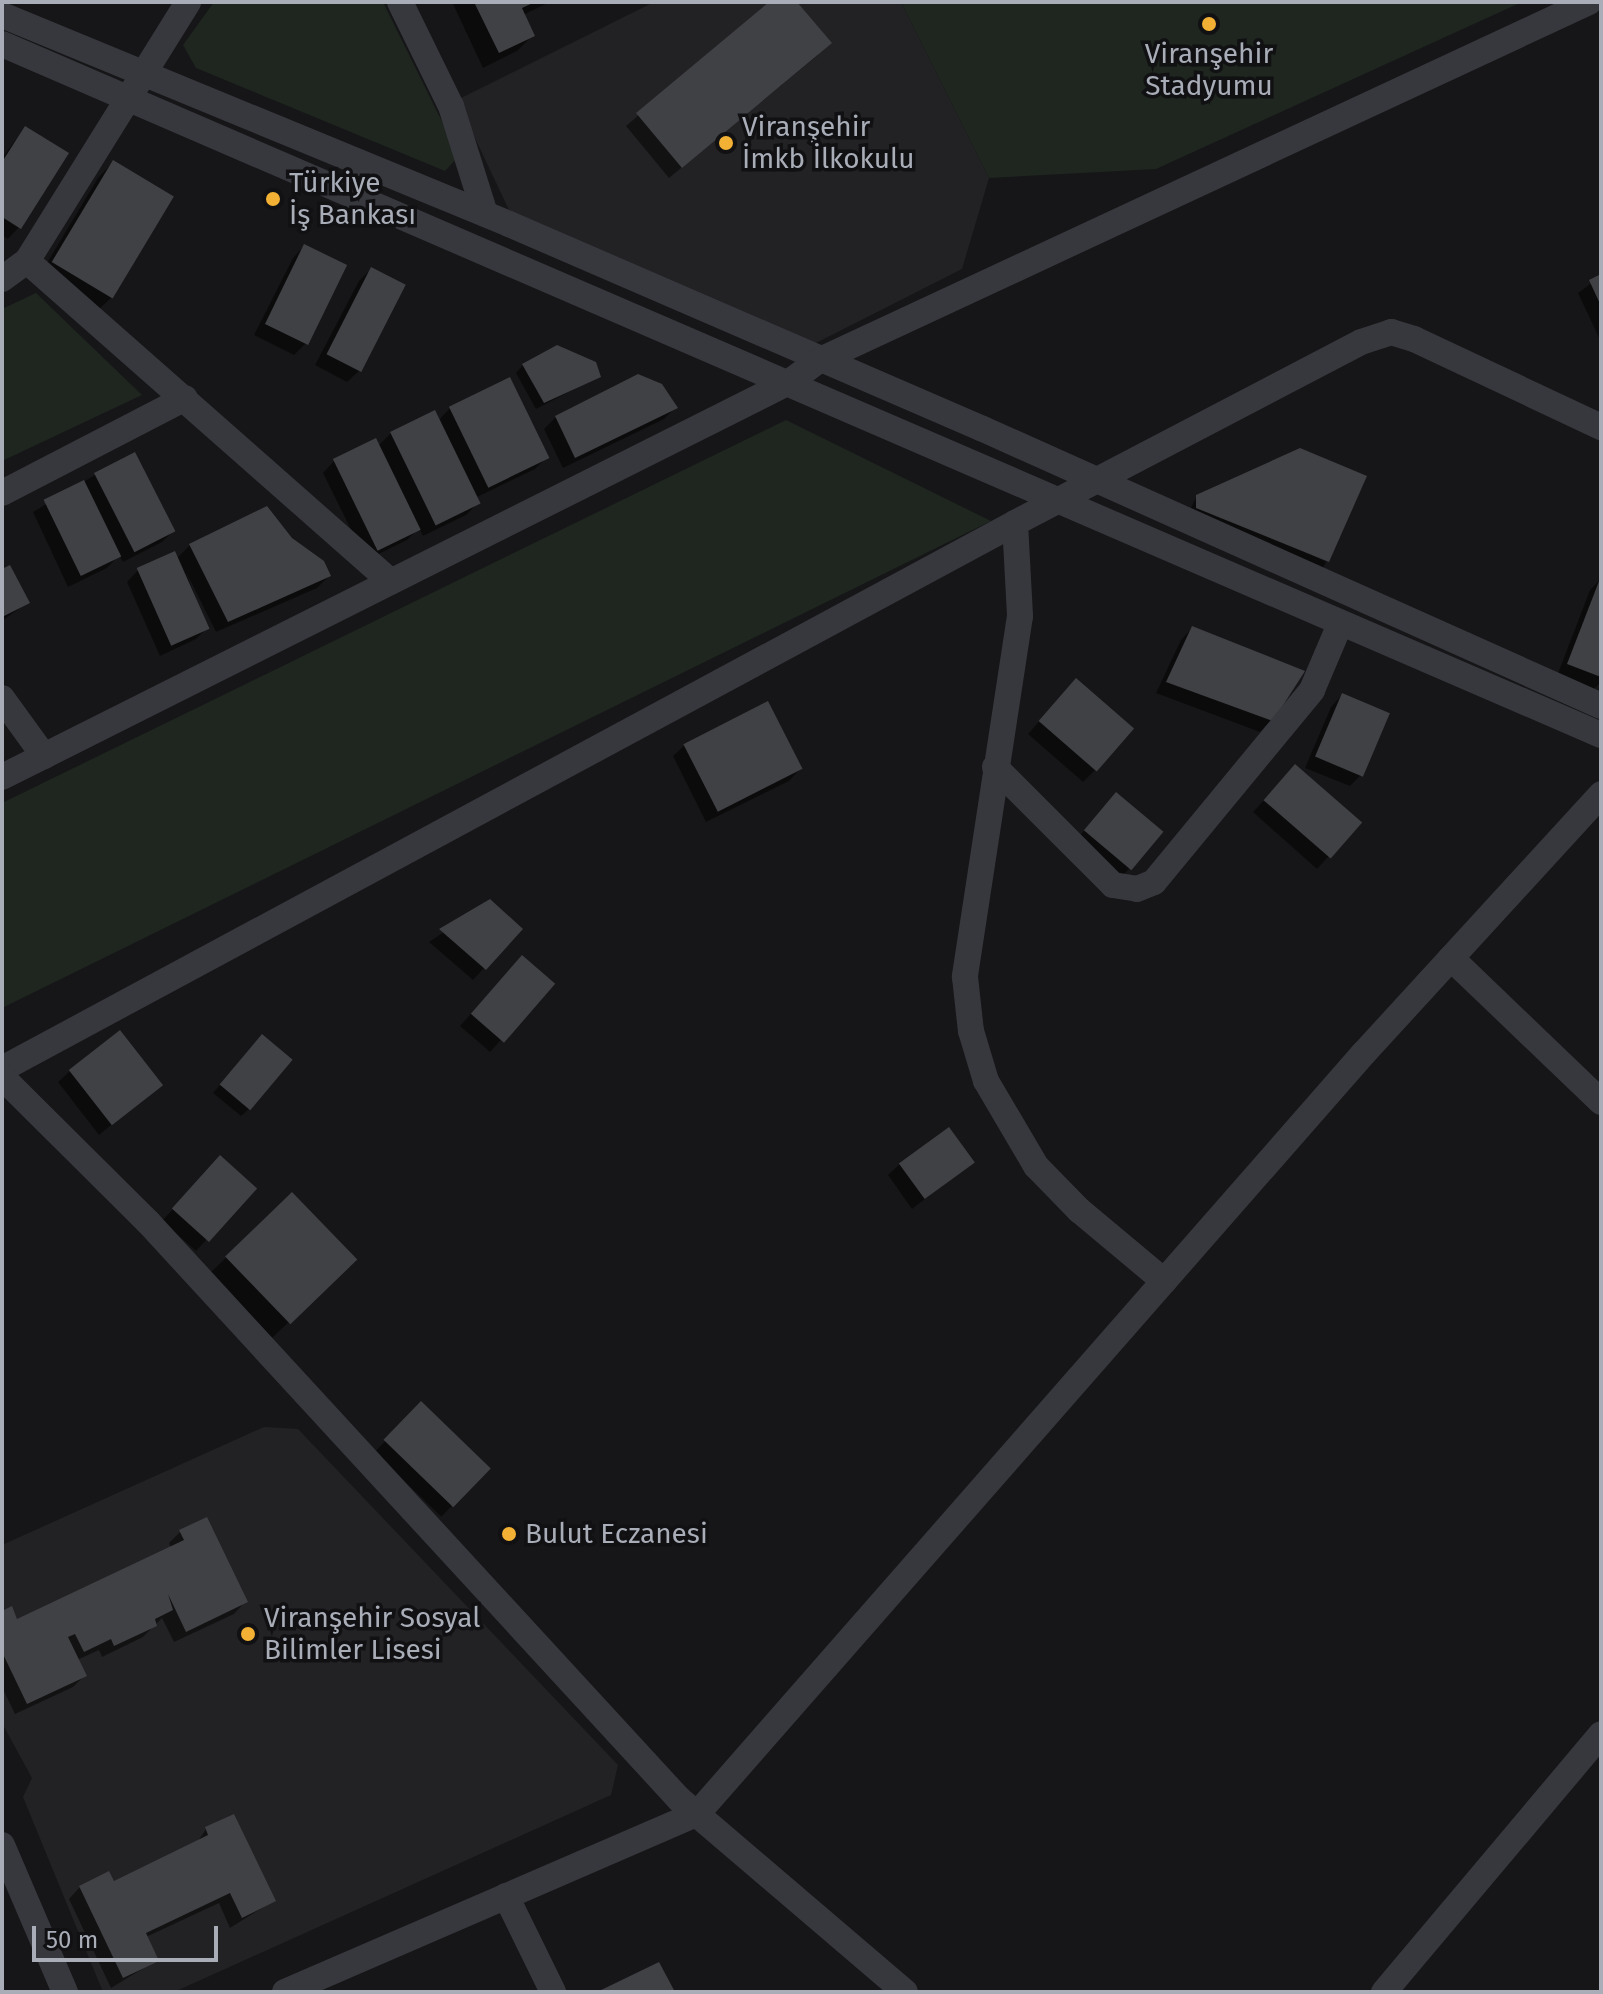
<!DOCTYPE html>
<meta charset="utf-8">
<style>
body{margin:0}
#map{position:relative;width:1603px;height:1994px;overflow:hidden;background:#161618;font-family:"Fira Sans",sans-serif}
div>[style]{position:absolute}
.built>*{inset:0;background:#222225}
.green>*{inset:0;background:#1e261f}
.shadow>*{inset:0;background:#0007;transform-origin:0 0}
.building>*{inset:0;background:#404145;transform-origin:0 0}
.minor>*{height:26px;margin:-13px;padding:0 13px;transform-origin:13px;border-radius:13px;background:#37383d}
.dots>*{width:22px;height:22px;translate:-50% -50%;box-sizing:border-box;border:4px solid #111113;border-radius:50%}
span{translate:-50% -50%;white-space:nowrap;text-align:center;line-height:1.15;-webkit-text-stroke:7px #111113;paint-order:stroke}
.poi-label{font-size:28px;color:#a8adb8}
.left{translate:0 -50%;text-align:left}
.frame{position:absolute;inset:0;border:4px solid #a8adb8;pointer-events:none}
.scale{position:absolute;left:32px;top:1926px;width:186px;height:36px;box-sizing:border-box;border:4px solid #a8adb8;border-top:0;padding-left:10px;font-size:24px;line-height:28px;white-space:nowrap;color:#a8adb8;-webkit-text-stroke:6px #111113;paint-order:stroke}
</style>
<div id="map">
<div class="built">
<i style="clip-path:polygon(654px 2px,901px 2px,989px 178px,962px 269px,810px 346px,509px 210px,457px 100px)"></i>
<i style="clip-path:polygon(264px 1427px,298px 1429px,618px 1765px,611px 1795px,174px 1992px,103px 1992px,23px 1797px,32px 1778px,2px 1723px,2px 1545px)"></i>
</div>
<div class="green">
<i style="clip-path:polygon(214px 2px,383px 2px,459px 156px,445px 171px,196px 68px,183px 45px)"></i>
<i style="clip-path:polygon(901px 2px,1522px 2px,1156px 169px,989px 178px)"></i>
<i style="clip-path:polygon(36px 293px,142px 395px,2px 461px,2px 309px)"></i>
<i style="clip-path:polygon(786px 420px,991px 521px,2px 1008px,2px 803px)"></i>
</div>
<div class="shadow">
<i style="clip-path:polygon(452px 2px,550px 2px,523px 15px,532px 36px,517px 51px,483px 68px)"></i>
<i style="clip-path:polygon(772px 2px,795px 2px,818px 55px,669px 178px,626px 126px)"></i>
<i style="clip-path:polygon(25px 128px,19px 227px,8px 239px,2px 235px,2px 158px)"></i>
<i style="clip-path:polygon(113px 162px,112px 297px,96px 312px,38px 278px,98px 178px)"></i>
<i style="clip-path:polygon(304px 246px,306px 343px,294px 355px,254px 335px,293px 258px)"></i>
<i style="clip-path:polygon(371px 269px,359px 371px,347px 382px,315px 365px,359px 281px)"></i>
<i style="clip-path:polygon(1601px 276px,1601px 342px,1578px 293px)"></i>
<i style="clip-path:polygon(523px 365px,598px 377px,536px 409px,516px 373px)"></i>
<i style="clip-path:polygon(450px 408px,547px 457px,535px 469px,475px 498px,477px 504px,466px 515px,423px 536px,419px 528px,407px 540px,366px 560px,323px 473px,334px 461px,378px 446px,391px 433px,438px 421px)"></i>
<i style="clip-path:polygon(675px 408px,664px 419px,563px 468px,544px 429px,556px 417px)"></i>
<i style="clip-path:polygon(95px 475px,173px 531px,162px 542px,123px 562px,119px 555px,107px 568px,68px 587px,33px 512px)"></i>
<i style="left:1197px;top:496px;width:145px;height:23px;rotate:27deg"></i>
<i style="clip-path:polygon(291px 539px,329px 576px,317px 588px,216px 632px,186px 572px,207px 628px,196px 639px,160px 656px,127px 582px,138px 570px,176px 559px,190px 545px)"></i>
<i style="clip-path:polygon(2px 571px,27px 603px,2px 621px)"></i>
<i style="clip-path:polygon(1601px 579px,1601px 682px,1593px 690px,1557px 676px,1590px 590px)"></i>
<i style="clip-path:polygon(1192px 628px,1272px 720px,1260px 732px,1156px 693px,1181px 640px)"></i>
<i style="clip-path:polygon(1065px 692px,1095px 770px,1083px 782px,1028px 734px)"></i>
<i style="clip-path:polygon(1342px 695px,1361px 775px,1350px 786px,1305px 768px,1331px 707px)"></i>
<i style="clip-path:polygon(685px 745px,800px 769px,789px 781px,706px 822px,673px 756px)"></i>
<i style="clip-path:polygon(1284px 778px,1359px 823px,1317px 869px,1253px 812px)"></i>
<i style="clip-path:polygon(1104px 806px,1161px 832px,1119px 880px,1074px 843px)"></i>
<i style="clip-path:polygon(490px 901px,484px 968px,473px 980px,429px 942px)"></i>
<i style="clip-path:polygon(511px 969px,552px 984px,490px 1052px,460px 1026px)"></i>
<i style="clip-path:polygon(255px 1044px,249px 1109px,241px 1116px,213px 1093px)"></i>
<i style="clip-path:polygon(70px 1071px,160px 1085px,99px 1135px,58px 1082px)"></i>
<i style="clip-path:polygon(972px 1163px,912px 1209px,888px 1175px,900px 1164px)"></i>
<i style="clip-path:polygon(209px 1169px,254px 1188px,196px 1251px,162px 1221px)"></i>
<i style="clip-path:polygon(292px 1195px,338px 1275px,272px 1338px,210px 1273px)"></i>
<i style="left:421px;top:1404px;width:93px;height:67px;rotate:44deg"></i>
<i style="clip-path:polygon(180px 1532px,245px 1602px,234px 1614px,174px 1642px,162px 1618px,143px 1637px,102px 1657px,99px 1650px,77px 1660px,84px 1676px,73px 1687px,15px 1714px,2px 1687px,2px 1613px,17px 1621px,171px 1548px,169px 1543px)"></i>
<i style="clip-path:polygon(206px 1829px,273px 1901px,230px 1928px,219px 1903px,146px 1937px,157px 1960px,111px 1988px,69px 1899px,80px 1887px,113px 1884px,196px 1844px)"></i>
</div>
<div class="building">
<i style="clip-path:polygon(474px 2px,535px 2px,522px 8px,535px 36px,499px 53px)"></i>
<i style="clip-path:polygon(769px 2px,797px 2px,832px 43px,682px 168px,636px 113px)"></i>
<i style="clip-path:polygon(25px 126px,69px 153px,21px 229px,2px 217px,2px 162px)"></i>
<i style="left:113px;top:160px;width:71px;height:119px;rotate:31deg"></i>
<i style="left:304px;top:244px;width:48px;height:89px;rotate:26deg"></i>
<i style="left:371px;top:267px;width:39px;height:98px;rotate:27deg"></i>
<i style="clip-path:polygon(1601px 274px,1601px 306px,1589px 280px)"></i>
<i style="clip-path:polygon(557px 345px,596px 362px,601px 377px,544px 403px,522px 364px)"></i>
<i style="clip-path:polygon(638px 374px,662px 384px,678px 408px,575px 458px,555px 416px)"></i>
<i style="left:510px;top:377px;width:90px;height:68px;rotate:64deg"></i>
<i style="left:435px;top:410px;width:104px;height:50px;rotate:64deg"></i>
<i style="left:376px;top:438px;width:102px;height:48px;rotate:64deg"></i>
<i style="clip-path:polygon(1300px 448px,1367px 476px,1329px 562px,1196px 508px,1196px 495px)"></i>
<i style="left:135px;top:452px;width:89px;height:46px;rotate:63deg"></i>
<i style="left:84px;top:480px;width:85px;height:45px;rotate:64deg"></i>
<i style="clip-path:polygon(267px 506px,292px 538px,324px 561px,331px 576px,228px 622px,189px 544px)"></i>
<i style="left:175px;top:551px;width:85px;height:42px;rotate:66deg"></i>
<i style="clip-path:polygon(10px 565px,30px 603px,2px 617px,2px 569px)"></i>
<i style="clip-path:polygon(1601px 576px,1601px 677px,1567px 664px)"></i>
<i style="clip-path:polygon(1192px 626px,1305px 671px,1273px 721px,1166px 682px)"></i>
<i style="left:1076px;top:678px;width:77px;height:57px;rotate:41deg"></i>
<i style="left:1342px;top:693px;width:52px;height:69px;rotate:23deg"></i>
<i style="left:768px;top:701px;width:76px;height:95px;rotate:63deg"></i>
<i style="left:1295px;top:764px;width:89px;height:48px;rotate:41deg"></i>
<i style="left:1116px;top:792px;width:62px;height:50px;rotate:40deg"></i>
<i style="clip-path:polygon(490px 899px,523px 929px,486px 970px,439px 929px)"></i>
<i style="left:522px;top:955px;width:44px;height:78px;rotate:41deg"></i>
<i style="left:120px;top:1030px;width:70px;height:65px;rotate:52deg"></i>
<i style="left:262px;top:1034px;width:40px;height:66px;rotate:40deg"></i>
<i style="left:949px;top:1127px;width:44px;height:62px;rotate:54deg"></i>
<i style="left:220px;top:1155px;width:50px;height:72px;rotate:42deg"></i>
<i style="left:292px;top:1192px;width:94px;height:93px;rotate:46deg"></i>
<i style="left:421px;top:1401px;width:97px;height:54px;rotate:44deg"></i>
<i style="clip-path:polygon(207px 1517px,248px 1602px,186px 1632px,168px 1594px,173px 1610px,155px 1619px,157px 1626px,114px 1646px,111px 1639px,84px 1652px,75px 1634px,68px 1637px,87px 1676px,27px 1704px,2px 1652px,2px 1611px,12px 1606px,17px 1619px,184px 1540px,179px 1530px)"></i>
<i style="clip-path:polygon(234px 1814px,276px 1901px,242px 1918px,230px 1893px,146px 1933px,159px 1961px,123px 1978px,79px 1886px,109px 1871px,114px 1881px,208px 1835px,205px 1827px)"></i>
<i style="clip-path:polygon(659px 1962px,675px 1992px,597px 1992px)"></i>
</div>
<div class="minor">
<i style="left:400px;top:2px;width:116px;rotate:63.9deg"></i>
<i style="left:451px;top:106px;width:113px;rotate:72.5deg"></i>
<i style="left:2px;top:15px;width:548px;rotate:22.4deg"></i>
<i style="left:509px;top:224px;width:516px;rotate:23.39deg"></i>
<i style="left:983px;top:429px;width:677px;rotate:24.14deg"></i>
<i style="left:2px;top:44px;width:1742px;rotate:23.37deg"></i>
<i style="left:27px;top:261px;width:485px;rotate:41.4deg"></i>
<i style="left:2px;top:279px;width:31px;rotate:-36deg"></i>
<i style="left:27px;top:261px;width:305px;rotate:-58.1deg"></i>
<i style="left:2px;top:493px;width:206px;rotate:-27.4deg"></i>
<i style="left:1015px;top:523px;width:93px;rotate:86.9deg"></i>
<i style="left:1020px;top:616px;width:365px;rotate:98.7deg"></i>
<i style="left:965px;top:977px;width:54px;rotate:83.7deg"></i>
<i style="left:971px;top:1031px;width:52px;rotate:73.3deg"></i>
<i style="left:986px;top:1081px;width:99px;rotate:59.5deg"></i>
<i style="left:1036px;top:1166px;width:62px;rotate:45.7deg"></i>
<i style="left:1079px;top:1210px;width:111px;rotate:39.9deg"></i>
<i style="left:2px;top:698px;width:72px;rotate:54.1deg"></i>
<i style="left:995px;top:767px;width:167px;rotate:45deg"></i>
<i style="left:1113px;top:885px;width:24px;rotate:9deg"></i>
<i style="left:1137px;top:889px;width:18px;rotate:-22deg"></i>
<i style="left:1154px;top:882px;width:249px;rotate:-50.5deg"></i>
<i style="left:1312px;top:690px;width:72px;rotate:-67deg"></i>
<i style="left:2px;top:777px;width:883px;rotate:-26.65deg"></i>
<i style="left:791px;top:381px;width:34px;rotate:-37deg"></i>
<i style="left:818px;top:361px;width:850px;rotate:-24.97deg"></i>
<i style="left:1451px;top:958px;width:208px;rotate:43.8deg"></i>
<i style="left:2px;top:1069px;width:1151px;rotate:-28.32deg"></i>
<i style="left:1015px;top:523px;width:390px;rotate:-27.6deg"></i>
<i style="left:1361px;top:342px;width:32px;rotate:-18deg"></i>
<i style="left:1391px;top:332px;width:24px;rotate:17deg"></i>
<i style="left:1414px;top:339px;width:207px;rotate:25.2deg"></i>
<i style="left:2px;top:1077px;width:206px;rotate:44.8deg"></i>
<i style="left:148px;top:1222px;width:784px;rotate:47.38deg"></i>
<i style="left:679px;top:1799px;width:297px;rotate:40.5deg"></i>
<i style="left:2px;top:1845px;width:160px;rotate:66.8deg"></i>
<i style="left:506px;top:1896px;width:107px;rotate:63.9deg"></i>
<i style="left:285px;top:1992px;width:449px;rotate:-23.4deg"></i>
<i style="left:697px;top:1814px;width:1012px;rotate:-48.77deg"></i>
<i style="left:1364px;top:1053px;width:351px;rotate:-47.5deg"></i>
<i style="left:1384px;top:1992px;width:337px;rotate:-49.9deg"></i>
</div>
<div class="dots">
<i style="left:1209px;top:24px;background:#f2b134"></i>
<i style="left:726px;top:143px;background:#f2b134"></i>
<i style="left:273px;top:199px;background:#f2b134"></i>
<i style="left:509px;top:1534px;background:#f2b134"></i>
<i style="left:248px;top:1634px;background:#f2b134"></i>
</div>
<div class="poi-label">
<span style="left:1209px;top:70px">Viranşehir<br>Stadyumu</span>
<span class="left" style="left:742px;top:143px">Viranşehir<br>İmkb İlkokulu</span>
<span class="left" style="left:289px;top:199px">Türkiye<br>İş Bankası</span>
<span class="left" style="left:525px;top:1534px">Bulut Eczanesi</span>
<span class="left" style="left:264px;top:1634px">Viranşehir Sosyal<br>Bilimler Lisesi</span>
</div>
<div class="frame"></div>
<div class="scale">50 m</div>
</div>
